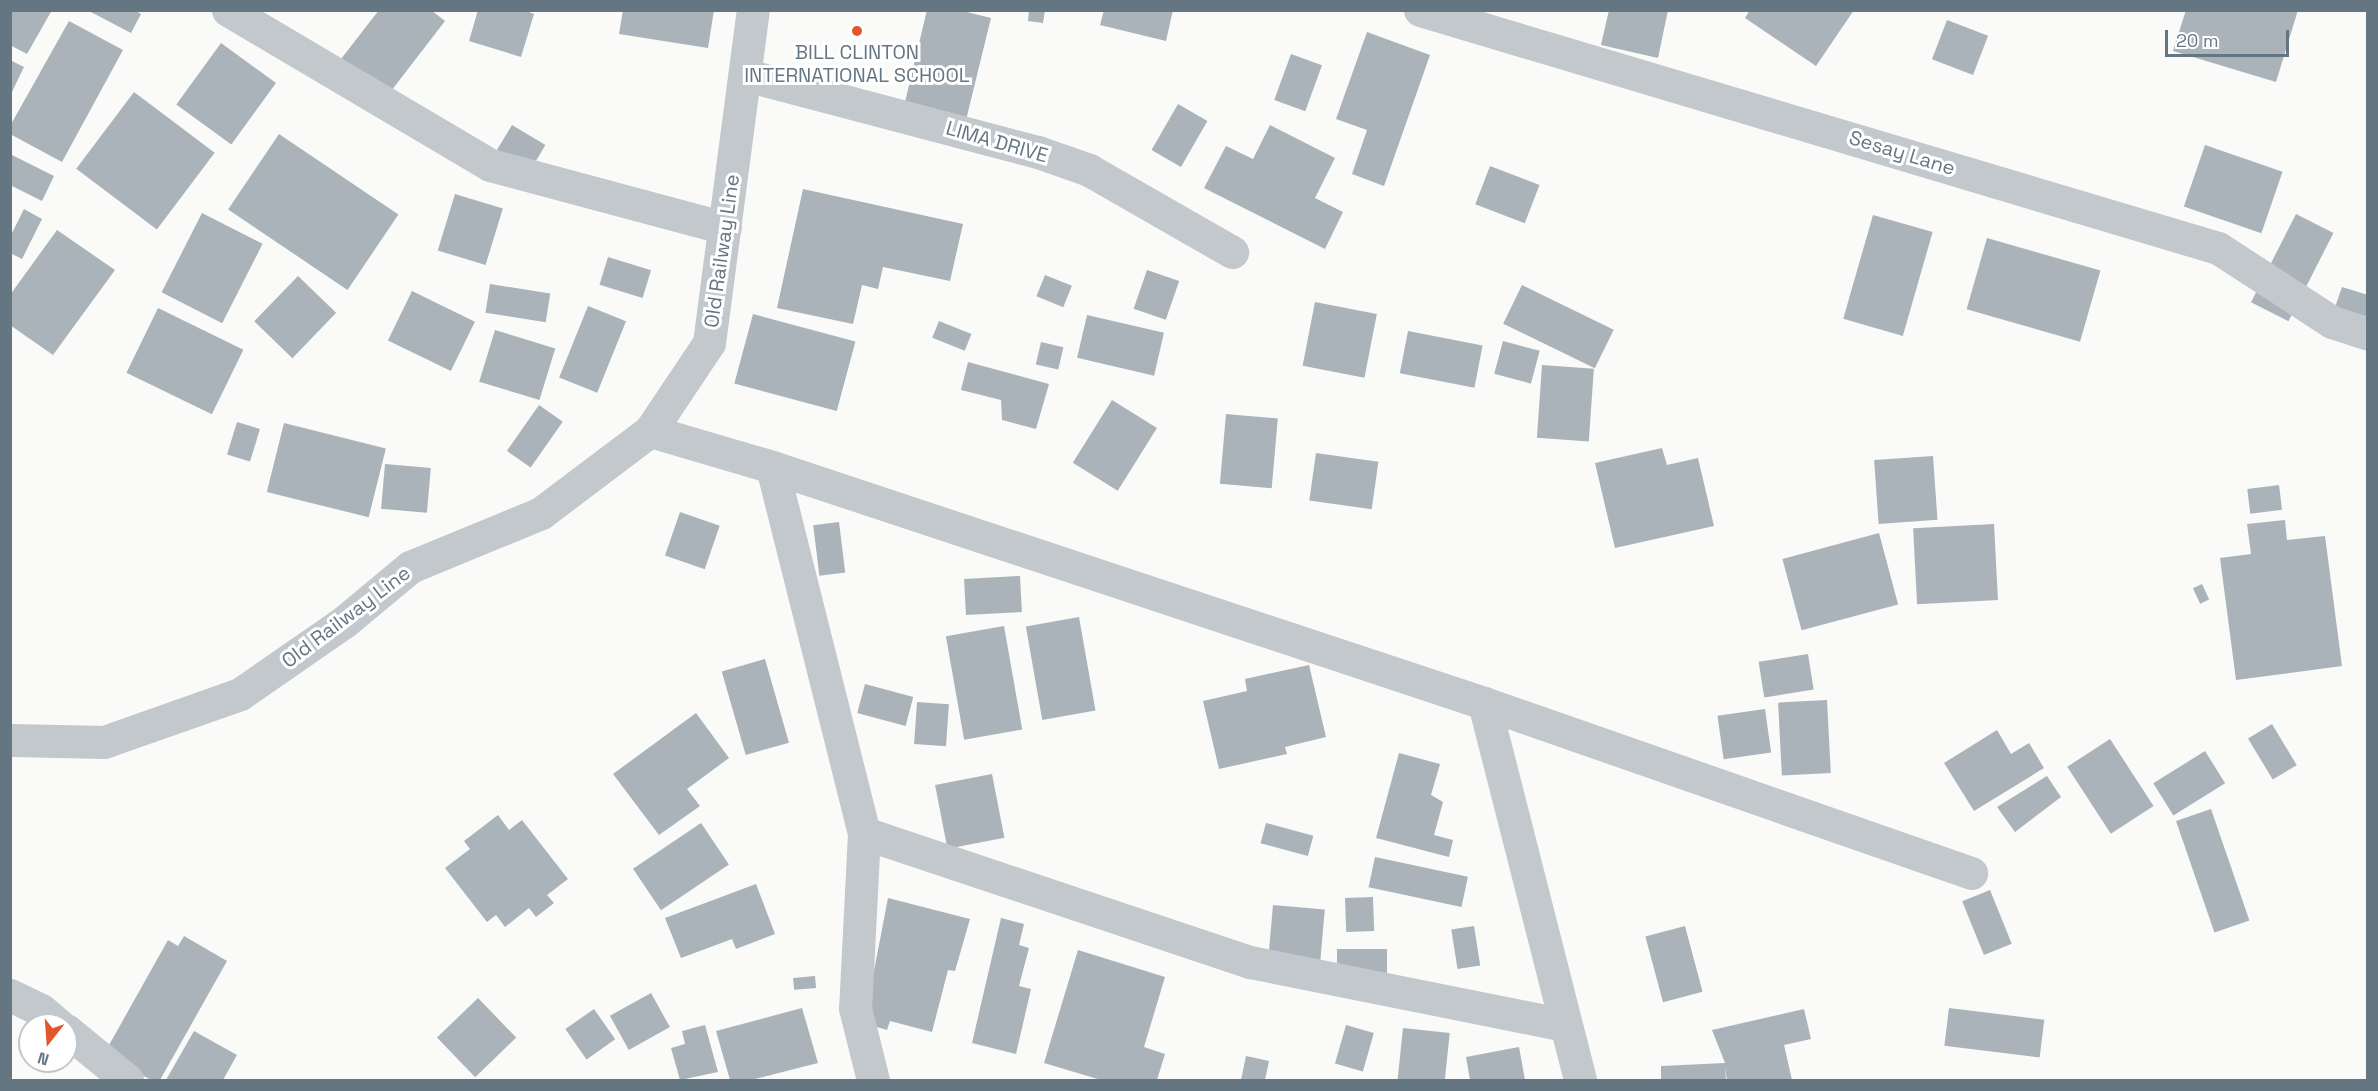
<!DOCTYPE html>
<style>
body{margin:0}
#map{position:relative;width:2378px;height:1091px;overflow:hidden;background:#fafaf8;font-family:"Space Grotesk",sans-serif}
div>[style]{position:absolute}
.building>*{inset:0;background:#aab3b9;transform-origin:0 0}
.minor>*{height:33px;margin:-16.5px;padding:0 16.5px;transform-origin:16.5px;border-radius:16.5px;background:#c3c8cc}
.dots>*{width:16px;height:16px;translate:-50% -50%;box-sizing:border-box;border:3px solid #fff;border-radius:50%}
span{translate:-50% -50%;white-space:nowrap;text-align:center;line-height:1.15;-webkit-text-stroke:6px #fff;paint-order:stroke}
.poi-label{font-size:20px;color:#657683}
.street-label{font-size:20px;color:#657683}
.frame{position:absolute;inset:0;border:12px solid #657683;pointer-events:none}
.north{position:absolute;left:18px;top:1013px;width:60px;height:60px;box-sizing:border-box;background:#fff;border:2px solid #c1c8cd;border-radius:50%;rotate:197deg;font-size:16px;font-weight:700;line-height:24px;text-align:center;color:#657683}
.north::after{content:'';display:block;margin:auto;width:21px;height:27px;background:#e4572e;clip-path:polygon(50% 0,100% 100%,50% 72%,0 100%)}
.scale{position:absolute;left:2165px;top:30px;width:124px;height:27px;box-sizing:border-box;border:3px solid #657683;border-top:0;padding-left:8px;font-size:18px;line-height:21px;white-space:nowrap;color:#657683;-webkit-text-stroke:4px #fff;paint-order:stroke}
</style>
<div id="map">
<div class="building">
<i style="clip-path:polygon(10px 10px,52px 10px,27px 54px,10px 45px)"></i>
<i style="clip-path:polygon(87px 10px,134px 10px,141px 14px,131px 33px)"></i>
<i style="clip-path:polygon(379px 10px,431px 10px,445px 21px,388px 95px,341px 59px)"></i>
<i style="clip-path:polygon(478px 10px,524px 10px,534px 14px,521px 57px,469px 41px)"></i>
<i style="clip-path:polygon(623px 10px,714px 10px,708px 48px,619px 34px)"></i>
<i style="clip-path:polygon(927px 10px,959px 10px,991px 18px,966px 120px,904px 106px)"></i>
<i style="clip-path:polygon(1029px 10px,1045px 10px,1043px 23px,1028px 21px)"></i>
<i style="clip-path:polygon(1104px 10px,1173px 10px,1166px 41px,1100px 25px)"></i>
<i style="clip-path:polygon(1609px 10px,1668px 10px,1658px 58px,1601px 45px)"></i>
<i style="clip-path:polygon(1750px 10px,1854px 10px,1816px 66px,1745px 18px)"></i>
<i style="clip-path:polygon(2186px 10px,2298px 10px,2276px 82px,2173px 51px)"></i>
<i style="left:1947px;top:20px;width:44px;height:42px;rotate:21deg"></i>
<i style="clip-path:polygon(69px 21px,123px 50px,62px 162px,10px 134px,10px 126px)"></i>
<i style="clip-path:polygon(1367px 32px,1430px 55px,1384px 186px,1352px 174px,1367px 130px,1336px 119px)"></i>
<i style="left:221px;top:43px;width:68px;height:76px;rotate:36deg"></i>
<i style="left:1291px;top:54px;width:33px;height:49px;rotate:20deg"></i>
<i style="clip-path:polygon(10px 60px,24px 67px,10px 96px)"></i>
<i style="left:134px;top:92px;width:101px;height:96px;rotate:37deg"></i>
<i style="left:1178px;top:104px;width:34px;height:53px;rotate:30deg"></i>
<i style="left:512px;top:125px;width:39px;height:29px;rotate:31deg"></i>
<i style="clip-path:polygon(1270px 125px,1335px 158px,1315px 198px,1343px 212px,1325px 249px,1204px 188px,1226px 146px,1253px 159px)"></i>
<i style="left:279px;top:134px;width:144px;height:91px;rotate:34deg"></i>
<i style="left:2205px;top:145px;width:82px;height:65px;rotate:19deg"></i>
<i style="clip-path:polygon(10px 154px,54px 176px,42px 201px,10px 185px)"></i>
<i style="left:1490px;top:166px;width:53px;height:41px;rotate:21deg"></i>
<i style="clip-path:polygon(803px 189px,963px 224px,950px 281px,883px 267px,878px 289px,862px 285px,853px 324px,777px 308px)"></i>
<i style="left:455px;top:194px;width:50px;height:59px;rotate:17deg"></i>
<i style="clip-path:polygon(24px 209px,42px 219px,22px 259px,10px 253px,10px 237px)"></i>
<i style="left:202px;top:213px;width:68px;height:89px;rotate:27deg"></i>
<i style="left:2296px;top:214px;width:42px;height:99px;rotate:27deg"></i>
<i style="left:1873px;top:215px;width:62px;height:108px;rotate:16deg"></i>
<i style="clip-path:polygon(57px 230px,115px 270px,53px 355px,10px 325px,10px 295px)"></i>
<i style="left:1987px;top:238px;width:118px;height:74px;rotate:16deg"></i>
<i style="left:608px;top:257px;width:45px;height:29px;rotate:17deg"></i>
<i style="left:1147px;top:270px;width:34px;height:41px;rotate:19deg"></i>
<i style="left:1045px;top:275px;width:29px;height:23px;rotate:22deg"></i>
<i style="left:298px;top:276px;width:53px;height:63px;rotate:44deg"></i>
<i style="left:490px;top:284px;width:61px;height:29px;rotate:9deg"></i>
<i style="left:1522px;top:285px;width:102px;height:43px;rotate:26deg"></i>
<i style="clip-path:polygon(2342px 287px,2368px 295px,2368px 325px,2333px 313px)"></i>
<i style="left:412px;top:291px;width:70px;height:55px;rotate:26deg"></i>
<i style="left:1315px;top:302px;width:63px;height:65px;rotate:11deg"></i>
<i style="left:588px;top:306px;width:41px;height:77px;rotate:22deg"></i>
<i style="left:158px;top:308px;width:95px;height:72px;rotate:26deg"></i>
<i style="left:753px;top:314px;width:106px;height:72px;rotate:15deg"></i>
<i style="left:1087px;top:315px;width:79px;height:44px;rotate:13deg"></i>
<i style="left:939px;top:321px;width:35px;height:18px;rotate:22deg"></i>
<i style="left:495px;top:330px;width:63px;height:54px;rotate:17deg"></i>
<i style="left:1408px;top:331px;width:76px;height:43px;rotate:11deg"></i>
<i style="left:1503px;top:341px;width:38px;height:34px;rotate:15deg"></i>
<i style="left:1041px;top:342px;width:23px;height:23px;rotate:13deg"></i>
<i style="clip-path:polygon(968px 362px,1049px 384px,1036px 429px,1002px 420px,1001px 400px,961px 390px)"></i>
<i style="left:1542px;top:365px;width:52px;height:73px;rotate:4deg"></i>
<i style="left:1112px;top:400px;width:53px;height:74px;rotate:32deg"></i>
<i style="left:539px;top:405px;width:29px;height:56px;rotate:35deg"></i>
<i style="left:1226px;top:414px;width:52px;height:70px;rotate:5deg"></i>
<i style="left:237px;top:422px;width:24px;height:34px;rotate:17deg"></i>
<i style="left:284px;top:423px;width:105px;height:71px;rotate:14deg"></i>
<i style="clip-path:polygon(1662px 448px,1667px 465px,1698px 458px,1714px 526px,1615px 548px,1595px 463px)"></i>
<i style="left:1316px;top:453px;width:63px;height:48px;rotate:8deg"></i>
<i style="left:1933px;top:456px;width:64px;height:59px;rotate:86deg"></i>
<i style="left:385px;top:464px;width:46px;height:45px;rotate:5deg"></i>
<i style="left:2279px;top:485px;width:25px;height:32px;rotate:83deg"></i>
<i style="left:680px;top:512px;width:42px;height:46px;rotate:19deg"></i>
<i style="clip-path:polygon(2285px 520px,2287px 540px,2325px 536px,2342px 666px,2236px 680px,2220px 558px,2251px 554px,2247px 524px)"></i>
<i style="left:839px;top:522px;width:51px;height:26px;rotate:83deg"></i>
<i style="left:1994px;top:524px;width:76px;height:81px;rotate:87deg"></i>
<i style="left:1879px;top:533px;width:74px;height:100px;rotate:75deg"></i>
<i style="left:1020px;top:576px;width:36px;height:56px;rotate:87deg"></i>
<i style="left:2202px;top:584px;width:17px;height:10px;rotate:65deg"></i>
<i style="left:1079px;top:617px;width:95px;height:54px;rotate:80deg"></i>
<i style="left:1004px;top:626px;width:105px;height:59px;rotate:80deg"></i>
<i style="left:1808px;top:654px;width:36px;height:50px;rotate:81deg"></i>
<i style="left:765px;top:659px;width:87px;height:45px;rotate:74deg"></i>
<i style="clip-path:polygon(1309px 665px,1326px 737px,1285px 747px,1287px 754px,1219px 769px,1203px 701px,1247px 691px,1245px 679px)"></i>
<i style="left:865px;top:684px;width:50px;height:30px;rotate:15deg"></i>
<i style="left:1827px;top:700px;width:73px;height:49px;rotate:87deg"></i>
<i style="left:917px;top:702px;width:32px;height:42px;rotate:4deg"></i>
<i style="left:1765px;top:709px;width:44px;height:48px;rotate:82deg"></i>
<i style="clip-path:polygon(696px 713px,729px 758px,687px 789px,700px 806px,659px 835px,613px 774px)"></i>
<i style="left:2272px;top:724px;width:48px;height:28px;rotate:59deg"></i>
<i style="clip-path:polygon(1997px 730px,2011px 754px,2029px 743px,2044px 768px,1974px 811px,1944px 763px)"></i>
<i style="left:2110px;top:739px;width:80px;height:51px;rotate:57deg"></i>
<i style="left:2205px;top:751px;width:38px;height:61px;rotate:58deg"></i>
<i style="clip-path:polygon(1399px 753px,1440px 764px,1431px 795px,1443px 802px,1434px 835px,1453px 840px,1449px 857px,1376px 838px)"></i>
<i style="left:992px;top:774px;width:65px;height:58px;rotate:79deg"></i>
<i style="clip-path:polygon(2047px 776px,2061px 797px,2015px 832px,1997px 807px)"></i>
<i style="left:2211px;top:809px;width:118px;height:37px;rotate:71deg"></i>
<i style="clip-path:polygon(498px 815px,509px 830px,522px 820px,568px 879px,547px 895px,554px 903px,536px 917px,529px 908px,505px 927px,496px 915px,487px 922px,445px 868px,470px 849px,464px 841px)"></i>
<i style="left:701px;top:823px;width:50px;height:82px;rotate:56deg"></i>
<i style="left:1266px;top:823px;width:49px;height:21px;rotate:15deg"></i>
<i style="left:1375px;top:857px;width:95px;height:31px;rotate:12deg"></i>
<i style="clip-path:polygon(756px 884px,775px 934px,736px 949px,732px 939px,681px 958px,665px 918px)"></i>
<i style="left:1990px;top:890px;width:58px;height:30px;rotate:68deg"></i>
<i style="left:1373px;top:897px;width:34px;height:28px;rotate:88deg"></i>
<i style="clip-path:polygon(888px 898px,970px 919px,955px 971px,948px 970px,932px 1032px,890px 1021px,887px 1030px,864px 1023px)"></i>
<i style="left:1273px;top:905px;width:52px;height:55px;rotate:5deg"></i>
<i style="clip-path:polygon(1001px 918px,1024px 924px,1019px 945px,1029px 948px,1019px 986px,1031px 989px,1016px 1054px,972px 1043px)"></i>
<i style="left:1474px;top:926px;width:40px;height:23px;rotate:81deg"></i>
<i style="left:1685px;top:926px;width:68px;height:41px;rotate:75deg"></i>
<i style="clip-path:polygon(184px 936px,227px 961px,160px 1080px,151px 1080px,104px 1054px,168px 940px,178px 946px)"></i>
<i style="left:1337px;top:949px;width:50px;height:25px"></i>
<i style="clip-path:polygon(1078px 950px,1165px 977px,1144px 1047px,1165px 1054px,1157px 1080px,1101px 1080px,1044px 1063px)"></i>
<i style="left:815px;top:976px;width:12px;height:22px;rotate:85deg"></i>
<i style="left:651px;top:993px;width:39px;height:47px;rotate:61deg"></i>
<i style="left:478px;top:998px;width:55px;height:57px;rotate:46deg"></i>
<i style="clip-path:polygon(802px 1008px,818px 1063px,751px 1080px,730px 1080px,716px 1031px)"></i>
<i style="left:1949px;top:1008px;width:96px;height:38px;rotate:7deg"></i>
<i style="left:594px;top:1009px;width:37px;height:35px;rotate:55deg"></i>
<i style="clip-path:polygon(1804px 1009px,1811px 1039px,1784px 1045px,1792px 1080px,1727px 1080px,1725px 1068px,1726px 1080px,1661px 1080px,1661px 1066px,1725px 1063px,1712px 1030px)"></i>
<i style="clip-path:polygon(705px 1025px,718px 1072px,680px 1080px,671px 1048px,685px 1044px,682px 1031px)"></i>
<i style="left:1346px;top:1025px;width:29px;height:40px;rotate:16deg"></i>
<i style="left:1403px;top:1028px;width:47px;height:52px;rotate:6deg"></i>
<i style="clip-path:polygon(194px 1031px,237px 1055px,223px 1080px,166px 1080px)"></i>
<i style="clip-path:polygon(1519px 1047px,1525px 1080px,1470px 1080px,1466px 1057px)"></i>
<i style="clip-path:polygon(1246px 1056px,1269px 1061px,1265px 1080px,1241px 1080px)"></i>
</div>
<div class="minor">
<i style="left:228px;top:10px;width:304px;rotate:30.6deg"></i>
<i style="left:490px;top:165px;width:243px;rotate:15deg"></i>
<i style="left:1420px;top:10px;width:833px;rotate:16.61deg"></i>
<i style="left:2218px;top:248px;width:136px;rotate:33deg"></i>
<i style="left:2332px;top:322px;width:38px;rotate:18deg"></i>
<i style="left:746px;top:75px;width:302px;rotate:14.8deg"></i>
<i style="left:1038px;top:152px;width:54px;rotate:19.4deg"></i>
<i style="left:1089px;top:170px;width:165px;rotate:29.8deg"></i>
<i style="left:650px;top:431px;width:127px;rotate:16.4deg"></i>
<i style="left:772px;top:467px;width:750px;rotate:18.34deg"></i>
<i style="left:1484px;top:703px;width:516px;rotate:19.24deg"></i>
<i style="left:772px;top:467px;width:377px;rotate:75.9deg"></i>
<i style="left:864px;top:833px;width:407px;rotate:18.5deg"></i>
<i style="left:1250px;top:962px;width:320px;rotate:11.3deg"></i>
<i style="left:1484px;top:703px;width:389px;rotate:75.7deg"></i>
<i style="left:10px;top:740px;width:94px;rotate:1.2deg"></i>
<i style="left:104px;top:742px;width:144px;rotate:-19.4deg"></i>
<i style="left:240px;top:694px;width:126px;rotate:-34.7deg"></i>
<i style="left:344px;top:622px;width:86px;rotate:-39.8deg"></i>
<i style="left:410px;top:567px;width:142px;rotate:-22.4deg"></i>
<i style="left:541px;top:513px;width:136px;rotate:-37deg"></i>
<i style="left:650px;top:431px;width:106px;rotate:-56.2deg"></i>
<i style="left:709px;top:343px;width:336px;rotate:-82.5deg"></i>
<i style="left:864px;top:833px;width:175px;rotate:92.9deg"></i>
<i style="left:855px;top:1008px;width:74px;rotate:76deg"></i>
<i style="left:10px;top:995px;width:34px;rotate:26deg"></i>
<i style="left:41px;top:1010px;width:23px;rotate:40deg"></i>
<i style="left:66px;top:1030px;width:79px;rotate:39.3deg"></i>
</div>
<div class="dots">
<i style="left:857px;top:31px;background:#e4572e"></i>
</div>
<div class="poi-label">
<span style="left:857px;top:64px">BILL CLINTON<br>INTERNATIONAL SCHOOL</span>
</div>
<div class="street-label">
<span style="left:997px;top:142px;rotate:16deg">LIMA DRIVE</span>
<span style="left:1902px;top:153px;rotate:17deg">Sesay Lane</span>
<span style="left:722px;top:251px;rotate:-82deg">Old Railway Line</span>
<span style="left:346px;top:617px;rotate:-37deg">Old Railway Line</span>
</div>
<div class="frame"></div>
<div class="north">N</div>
<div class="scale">20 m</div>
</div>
